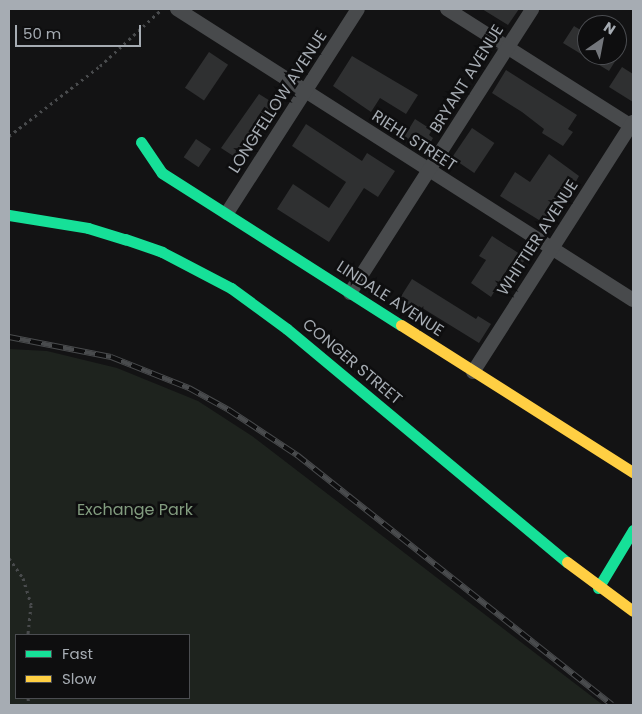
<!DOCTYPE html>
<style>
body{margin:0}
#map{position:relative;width:642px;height:714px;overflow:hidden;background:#131314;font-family:Poppins,sans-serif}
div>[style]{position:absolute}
.green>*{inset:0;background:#1e231e}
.building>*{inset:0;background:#2f3031;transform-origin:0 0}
.path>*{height:3px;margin-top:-1.5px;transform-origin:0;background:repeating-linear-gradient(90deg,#494b4d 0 2.5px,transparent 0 6.5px)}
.street>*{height:14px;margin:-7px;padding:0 7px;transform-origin:7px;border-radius:7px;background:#484a4c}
.fast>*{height:11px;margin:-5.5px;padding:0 5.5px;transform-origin:5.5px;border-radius:5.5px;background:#16e098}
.slow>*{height:11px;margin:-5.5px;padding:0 5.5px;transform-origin:5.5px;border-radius:5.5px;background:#ffcf43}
.rail>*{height:5.5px;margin-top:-2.75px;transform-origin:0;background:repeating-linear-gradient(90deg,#0e0e0f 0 11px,#494b4d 0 22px);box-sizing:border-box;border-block:1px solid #494b4d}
span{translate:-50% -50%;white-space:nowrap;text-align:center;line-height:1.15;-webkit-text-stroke:5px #0e0e0f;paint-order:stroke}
.street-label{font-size:16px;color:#a6acb3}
.park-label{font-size:16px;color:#829c7f}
.frame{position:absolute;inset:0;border:10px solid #a6acb3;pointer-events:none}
.legend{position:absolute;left:15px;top:634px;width:175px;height:65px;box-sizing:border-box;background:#0e0e0f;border:1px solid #4b4d51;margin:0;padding:6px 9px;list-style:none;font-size:15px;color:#a6acb3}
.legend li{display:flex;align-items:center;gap:10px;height:25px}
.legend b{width:25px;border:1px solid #4b4d51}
.north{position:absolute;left:577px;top:15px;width:50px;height:50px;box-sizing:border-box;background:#0e0e0f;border:1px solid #4b4d51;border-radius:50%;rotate:33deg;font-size:14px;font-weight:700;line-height:20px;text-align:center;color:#a6acb3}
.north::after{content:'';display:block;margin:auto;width:18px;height:22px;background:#73767b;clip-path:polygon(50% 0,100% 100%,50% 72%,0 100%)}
.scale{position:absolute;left:15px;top:25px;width:126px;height:22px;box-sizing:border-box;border:2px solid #a6acb3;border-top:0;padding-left:6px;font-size:15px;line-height:18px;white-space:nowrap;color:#a6acb3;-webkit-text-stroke:4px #0e0e0f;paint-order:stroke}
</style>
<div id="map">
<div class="green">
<i style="clip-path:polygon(evenodd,9px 349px,47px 351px,117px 368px,198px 401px,252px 436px,603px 705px,9px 705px,9px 349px,16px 635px,189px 635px,189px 698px,16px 698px,16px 635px)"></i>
</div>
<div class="building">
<i style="clip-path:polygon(482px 9px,519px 9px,508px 25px)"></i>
<i style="clip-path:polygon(574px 26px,587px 34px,587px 55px,619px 55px,609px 71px,563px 43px)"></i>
<i style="left:209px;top:52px;width:23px;height:43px;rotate:34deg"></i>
<i style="clip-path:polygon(352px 56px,418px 95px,406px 114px,380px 98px,371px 112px,333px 86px)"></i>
<i style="clip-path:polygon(622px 67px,633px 74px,633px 102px,609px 87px)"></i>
<i style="clip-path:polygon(506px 70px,577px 115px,568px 129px,573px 132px,563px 146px,542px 133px,544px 129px,522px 112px,492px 93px)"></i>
<i style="clip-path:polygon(259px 94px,280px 107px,270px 123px,263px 119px,238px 159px,221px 148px)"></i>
<i style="clip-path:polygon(415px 119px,432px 130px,429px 135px,433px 138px,426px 151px,404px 137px)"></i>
<i style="clip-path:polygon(306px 124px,362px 161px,367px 153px,395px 171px,378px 197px,364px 188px,329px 242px,277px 209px,293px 184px,329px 208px,346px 182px,292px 146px)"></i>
<i style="left:472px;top:128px;width:27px;height:36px;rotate:34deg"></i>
<i style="left:196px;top:139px;width:18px;height:22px;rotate:34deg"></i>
<i style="clip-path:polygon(549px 154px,579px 176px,556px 217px,553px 215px,547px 225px,500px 196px,515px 172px,530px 182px)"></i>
<i style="clip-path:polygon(492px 236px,526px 258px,514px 276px,507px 271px,491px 297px,471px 283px,486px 260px,479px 256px)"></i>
<i style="clip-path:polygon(412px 279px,476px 319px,478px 316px,491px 324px,479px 343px,419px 306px,415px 313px,398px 301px)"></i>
</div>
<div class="path">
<i style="left:9px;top:136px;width:115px;rotate:-37.6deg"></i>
<i style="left:100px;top:66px;width:84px;rotate:-42.6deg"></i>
<i style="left:9px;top:558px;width:24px;rotate:55deg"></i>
<i style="left:23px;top:578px;width:28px;rotate:73deg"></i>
<i style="left:31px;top:605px;width:30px;rotate:96deg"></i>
<i style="left:28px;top:698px;width:7px;rotate:82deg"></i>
</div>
<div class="street">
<i style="left:177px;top:9px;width:541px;rotate:32.54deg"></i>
<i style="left:447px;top:9px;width:220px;rotate:32.4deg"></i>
<i style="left:227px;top:213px;width:242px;rotate:-57.3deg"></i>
<i style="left:350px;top:293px;width:337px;rotate:-57.3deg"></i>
<i style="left:473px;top:372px;width:297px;rotate:-57.4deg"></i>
</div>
<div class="fast">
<i style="left:141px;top:142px;width:37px;rotate:56deg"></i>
<i style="left:162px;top:173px;width:283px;rotate:32.5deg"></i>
<i style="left:9px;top:215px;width:80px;rotate:9.3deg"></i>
<i style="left:88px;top:228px;width:39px;rotate:17deg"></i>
<i style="left:125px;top:239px;width:39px;rotate:19deg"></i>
<i style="left:162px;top:252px;width:78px;rotate:27.6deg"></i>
<i style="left:231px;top:288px;width:69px;rotate:36.2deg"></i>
<i style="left:287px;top:329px;width:364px;rotate:39.8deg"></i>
<i style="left:598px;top:588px;width:68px;rotate:-58.9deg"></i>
</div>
<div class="slow">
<i style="left:401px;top:325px;width:275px;rotate:32.4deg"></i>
<i style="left:567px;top:562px;width:82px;rotate:36.6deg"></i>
</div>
<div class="rail">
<i style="left:9px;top:337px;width:104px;rotate:11.1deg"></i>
<i style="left:111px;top:357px;width:84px;rotate:21.7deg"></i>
<i style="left:189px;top:388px;width:46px;rotate:28.8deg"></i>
<i style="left:229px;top:410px;width:82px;rotate:33.5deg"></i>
<i style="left:297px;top:455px;width:402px;rotate:38.4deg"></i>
</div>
<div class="street-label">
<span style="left:467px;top:79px;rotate:-58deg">BRYANT AVENUE</span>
<span style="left:278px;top:102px;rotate:-57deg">LONGFELLOW AVENUE</span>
<span style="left:414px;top:141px;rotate:33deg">RIEHL STREET</span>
<span style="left:538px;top:238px;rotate:-57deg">WHITTIER AVENUE</span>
<span style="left:390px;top:299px;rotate:33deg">LINDALE AVENUE</span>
<span style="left:352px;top:362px;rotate:40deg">CONGER STREET</span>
</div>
<div class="park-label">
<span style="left:135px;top:510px">Exchange Park</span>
</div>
<div class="frame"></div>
<ul class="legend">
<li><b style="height:6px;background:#16e098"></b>Fast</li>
<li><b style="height:6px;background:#ffcf43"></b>Slow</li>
</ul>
<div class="north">N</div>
<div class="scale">50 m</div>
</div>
